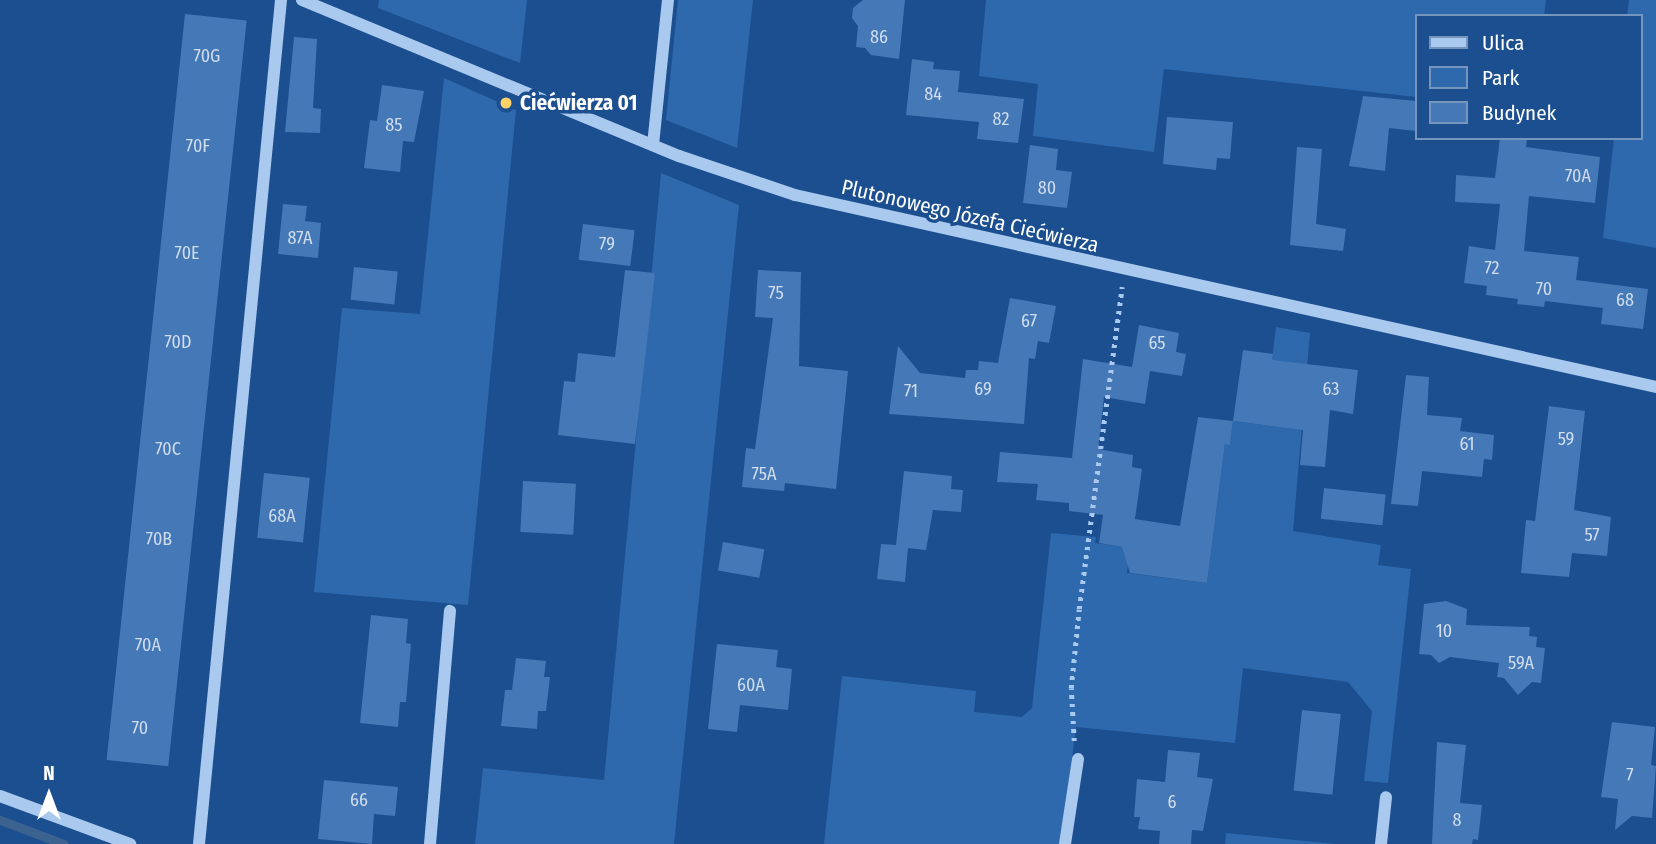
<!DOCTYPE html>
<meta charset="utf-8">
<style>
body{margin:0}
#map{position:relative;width:1656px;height:844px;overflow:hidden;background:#1b4f8f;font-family:"Fira Sans Condensed",sans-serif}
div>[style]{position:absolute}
.green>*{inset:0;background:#2e69ad}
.stream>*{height:9px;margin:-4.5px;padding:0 4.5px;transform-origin:4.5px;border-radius:4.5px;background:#3c6290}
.building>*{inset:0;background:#4478b7;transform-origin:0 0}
.path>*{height:4.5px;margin-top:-2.25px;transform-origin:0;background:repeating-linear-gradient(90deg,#a9c9ee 0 3.5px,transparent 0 8.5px)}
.minor>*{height:12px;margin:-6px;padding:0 6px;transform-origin:6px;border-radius:6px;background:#a9c9ee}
.dots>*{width:19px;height:19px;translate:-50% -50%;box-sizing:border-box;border:4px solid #1b4f8f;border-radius:50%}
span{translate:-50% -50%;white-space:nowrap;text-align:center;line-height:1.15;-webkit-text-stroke:7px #1b4f8f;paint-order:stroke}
.number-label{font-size:18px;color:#d0dded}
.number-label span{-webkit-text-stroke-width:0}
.poi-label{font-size:21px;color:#fff;font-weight:700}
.left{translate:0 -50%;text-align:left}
.street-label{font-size:21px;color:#fff}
.legend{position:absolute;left:1415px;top:14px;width:228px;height:126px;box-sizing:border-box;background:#1b4f8f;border:2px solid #7695bc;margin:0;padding:9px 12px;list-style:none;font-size:21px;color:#fff}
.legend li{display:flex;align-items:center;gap:14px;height:35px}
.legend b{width:35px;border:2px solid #7695bc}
.north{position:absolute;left:14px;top:760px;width:70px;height:70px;-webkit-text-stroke:5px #1b4f8f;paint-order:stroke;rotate:0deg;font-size:19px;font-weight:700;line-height:28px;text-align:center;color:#fff}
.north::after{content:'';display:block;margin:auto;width:24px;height:32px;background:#fff;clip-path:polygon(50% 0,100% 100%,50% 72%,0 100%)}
</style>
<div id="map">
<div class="green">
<i style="clip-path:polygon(379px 0,527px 0,520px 63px,378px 8px)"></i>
<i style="clip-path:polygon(678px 0,753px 0,737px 148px,666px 120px)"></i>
<i style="clip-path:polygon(986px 0,1546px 0,1544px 16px,1416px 16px,1416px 97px,1164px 69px,1154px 152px,1033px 136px,1038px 84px,979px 76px)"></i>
<i style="clip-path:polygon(1629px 0,1656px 0,1656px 248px,1603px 238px,1614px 138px,1640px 138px,1640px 16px,1627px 16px)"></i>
<i style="clip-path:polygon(444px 78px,516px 110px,468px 605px,314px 592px,342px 308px,420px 314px)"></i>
<i style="clip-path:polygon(661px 173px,739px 205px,674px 844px,475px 844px,483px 768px,604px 780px)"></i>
<i style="clip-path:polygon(1276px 327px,1310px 333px,1293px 531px,1381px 545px,1378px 565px,1411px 569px,1388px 783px,1364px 781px,1372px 711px,1348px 682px,1243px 668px,1235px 743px,1076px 727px,1061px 844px,824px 844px,842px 676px,976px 691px,974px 712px,1022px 717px,1032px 708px,1051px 533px,1096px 537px,1095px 543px,1130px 548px,1127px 573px,1207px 583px,1225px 444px,1230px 444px,1233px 421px,1264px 425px)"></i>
<i style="clip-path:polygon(1226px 833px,1336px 844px,1225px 844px)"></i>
</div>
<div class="stream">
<i style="left:0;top:820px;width:68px;rotate:20.6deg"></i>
</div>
<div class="building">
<i style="clip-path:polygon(863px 0,905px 0,899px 59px,871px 55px,865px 48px,856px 47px,858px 26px,852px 18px,853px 8px)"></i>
<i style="left:185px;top:14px;width:62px;height:750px;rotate:6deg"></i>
<i style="clip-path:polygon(294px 37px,317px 39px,313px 108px,321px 109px,320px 133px,285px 132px)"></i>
<i style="clip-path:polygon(912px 59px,934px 62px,933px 69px,960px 71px,958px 92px,1024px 99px,1018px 143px,977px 139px,979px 122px,906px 115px)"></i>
<i style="clip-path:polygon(382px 85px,424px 91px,414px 142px,403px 141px,400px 172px,364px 168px,370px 120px,377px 121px)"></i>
<i style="clip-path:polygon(1363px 96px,1416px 101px,1416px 131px,1389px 128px,1385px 171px,1349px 166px)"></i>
<i style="clip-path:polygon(1167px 117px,1233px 122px,1230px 159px,1217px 158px,1216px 170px,1163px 164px)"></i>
<i style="clip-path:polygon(1500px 138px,1527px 138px,1526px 147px,1600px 157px,1595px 203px,1529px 196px,1524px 251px,1579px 257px,1576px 280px,1648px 289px,1643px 329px,1601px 324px,1603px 308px,1545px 301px,1544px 307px,1517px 304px,1518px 299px,1486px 295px,1487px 286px,1464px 283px,1469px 246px,1495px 250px,1500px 204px,1455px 202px,1456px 175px,1495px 178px)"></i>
<i style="clip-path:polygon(1030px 145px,1058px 149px,1056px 170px,1072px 172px,1067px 208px,1023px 203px)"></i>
<i style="clip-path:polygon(1297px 147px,1322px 149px,1316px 224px,1346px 229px,1343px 251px,1290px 245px)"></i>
<i style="clip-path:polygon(283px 204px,307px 206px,305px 221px,321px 223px,318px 258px,278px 254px)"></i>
<i style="left:583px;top:224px;width:52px;height:36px;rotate:7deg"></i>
<i style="left:354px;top:267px;width:44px;height:33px;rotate:6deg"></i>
<i style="clip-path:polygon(625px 270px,655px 273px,635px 444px,558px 435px,564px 381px,575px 382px,578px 353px,615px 357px)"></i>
<i style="clip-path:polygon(758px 270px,801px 272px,799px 366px,848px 371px,836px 489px,785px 483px,784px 491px,742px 487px,746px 448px,755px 449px,773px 318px,755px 317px)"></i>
<i style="clip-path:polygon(1010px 298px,1056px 306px,1049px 343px,1038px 341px,1035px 359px,1029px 358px,1024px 424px,889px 414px,898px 346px,920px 373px,965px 378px,966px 370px,978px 370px,979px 361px,998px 363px)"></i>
<i style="clip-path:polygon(1139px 325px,1179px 333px,1176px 352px,1186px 354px,1182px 376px,1150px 371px,1145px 404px,1104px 397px,1098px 449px,1133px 455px,1132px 467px,1142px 469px,1135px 519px,1180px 526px,1198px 417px,1233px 421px,1230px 445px,1225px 444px,1207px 583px,1130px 573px,1122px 547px,1099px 543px,1103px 515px,1069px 511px,1069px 503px,1036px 500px,1038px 484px,997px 482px,1000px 452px,1072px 458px,1083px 359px,1132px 367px)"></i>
<i style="clip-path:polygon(1243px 350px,1273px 354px,1272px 360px,1358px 370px,1353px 414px,1330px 410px,1325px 467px,1300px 465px,1303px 430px,1233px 421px)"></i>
<i style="clip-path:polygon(1406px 375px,1429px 377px,1427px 415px,1462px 418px,1460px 431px,1494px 435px,1492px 460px,1484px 459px,1482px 477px,1422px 471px,1418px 506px,1391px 504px)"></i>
<i style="clip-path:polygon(1549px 406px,1585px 411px,1574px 510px,1611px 517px,1607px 556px,1572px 553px,1569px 577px,1521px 573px,1526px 520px,1535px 521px)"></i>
<i style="clip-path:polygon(904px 471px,952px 476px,951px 489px,963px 490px,961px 512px,933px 510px,926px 550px,908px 548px,905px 582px,877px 579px,881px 544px,896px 545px)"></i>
<i style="left:264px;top:473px;width:46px;height:65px;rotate:6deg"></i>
<i style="left:523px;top:481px;width:53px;height:51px;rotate:3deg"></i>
<i style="left:1324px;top:488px;width:62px;height:31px;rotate:6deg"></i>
<i style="left:723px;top:542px;width:42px;height:29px;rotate:10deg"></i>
<i style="clip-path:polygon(1446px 601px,1467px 609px,1466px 625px,1530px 627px,1529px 636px,1537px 637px,1536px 647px,1545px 648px,1541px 683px,1532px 682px,1518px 695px,1504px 678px,1497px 677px,1499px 663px,1450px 657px,1439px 663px,1431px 655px,1419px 654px,1424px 604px)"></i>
<i style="clip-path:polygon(371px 615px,408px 619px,406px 643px,411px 644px,406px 702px,400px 702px,398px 727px,360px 723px)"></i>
<i style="clip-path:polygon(717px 644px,778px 650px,776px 667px,792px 669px,788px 710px,740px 705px,737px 732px,708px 729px)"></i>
<i style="clip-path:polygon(516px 658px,546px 661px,544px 677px,550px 677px,546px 711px,538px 711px,537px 729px,501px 726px,505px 690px,512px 690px)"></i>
<i style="left:1302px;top:710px;width:39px;height:81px;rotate:6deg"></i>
<i style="clip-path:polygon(1612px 722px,1655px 727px,1651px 765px,1656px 766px,1652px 818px,1632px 816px,1615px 830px,1618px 799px,1601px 797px)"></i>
<i style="clip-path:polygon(1437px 742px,1466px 745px,1460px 803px,1482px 805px,1478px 840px,1473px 839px,1472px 844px,1432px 844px)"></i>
<i style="clip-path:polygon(1168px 750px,1200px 753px,1197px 777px,1213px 779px,1203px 831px,1192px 830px,1191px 844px,1159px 844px,1160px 831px,1138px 829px,1140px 817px,1134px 817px,1137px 779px,1165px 782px)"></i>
<i style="clip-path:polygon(324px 780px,398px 787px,395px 816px,374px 814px,372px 844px,318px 839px)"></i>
</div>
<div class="path">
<i style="left:1074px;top:741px;width:53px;rotate:-93.2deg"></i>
<i style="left:1071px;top:688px;width:79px;rotate:-84.2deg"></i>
<i style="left:1079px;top:609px;width:325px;rotate:-82.4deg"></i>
</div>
<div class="minor">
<i style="left:302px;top:0;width:408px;rotate:22.5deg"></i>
<i style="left:679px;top:156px;width:122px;rotate:18.6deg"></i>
<i style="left:795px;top:195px;width:882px;rotate:12.57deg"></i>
<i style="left:653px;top:145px;width:146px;rotate:-84.1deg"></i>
<i style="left:0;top:796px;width:139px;rotate:20.3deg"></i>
<i style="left:199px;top:844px;width:848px;rotate:-84.45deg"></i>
<i style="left:430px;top:844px;width:234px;rotate:-85.1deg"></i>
<i style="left:1065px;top:844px;width:86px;rotate:-81.3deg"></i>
<i style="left:1381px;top:844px;width:47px;rotate:-83.9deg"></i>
</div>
<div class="dots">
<i style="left:506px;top:103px;background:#ffd166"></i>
</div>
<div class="number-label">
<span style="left:879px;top:37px">86</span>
<span style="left:207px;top:56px">70G</span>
<span style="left:933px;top:94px">84</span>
<span style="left:1001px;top:119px">82</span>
<span style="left:394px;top:125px">85</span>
<span style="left:198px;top:146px">70F</span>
<span style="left:1578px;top:176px">70A</span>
<span style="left:1047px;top:188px">80</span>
<span style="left:300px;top:238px">87A</span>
<span style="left:607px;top:244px">79</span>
<span style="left:187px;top:253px">70E</span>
<span style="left:1492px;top:268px">72</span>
<span style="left:1544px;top:289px">70</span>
<span style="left:776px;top:293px">75</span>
<span style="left:1625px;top:300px">68</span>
<span style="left:1029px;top:321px">67</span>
<span style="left:178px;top:342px">70D</span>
<span style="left:1157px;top:343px">65</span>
<span style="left:983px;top:389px">69</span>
<span style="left:1331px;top:389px">63</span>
<span style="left:911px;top:391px">71</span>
<span style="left:1566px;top:439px">59</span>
<span style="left:1467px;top:444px">61</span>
<span style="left:168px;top:449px">70C</span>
<span style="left:764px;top:474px">75A</span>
<span style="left:282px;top:516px">68A</span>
<span style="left:1592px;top:535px">57</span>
<span style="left:159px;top:539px">70B</span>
<span style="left:1444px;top:631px">10</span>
<span style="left:148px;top:645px">70A</span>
<span style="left:1521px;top:663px">59A</span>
<span style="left:751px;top:685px">60A</span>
<span style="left:140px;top:728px">70</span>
<span style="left:1630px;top:775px">7</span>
<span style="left:359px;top:800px">66</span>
<span style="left:1172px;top:802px">6</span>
<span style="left:1457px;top:820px">8</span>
</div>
<div class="poi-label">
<span class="left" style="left:520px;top:103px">Ciećwierza 01</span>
</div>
<div class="street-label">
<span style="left:970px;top:216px;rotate:13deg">Plutonowego Józefa Ciećwierza</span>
</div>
<ul class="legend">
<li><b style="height:9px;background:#a9c9ee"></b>Ulica</li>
<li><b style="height:19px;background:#2e69ad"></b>Park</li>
<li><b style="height:19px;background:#4478b7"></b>Budynek</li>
</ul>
<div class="north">N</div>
</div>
